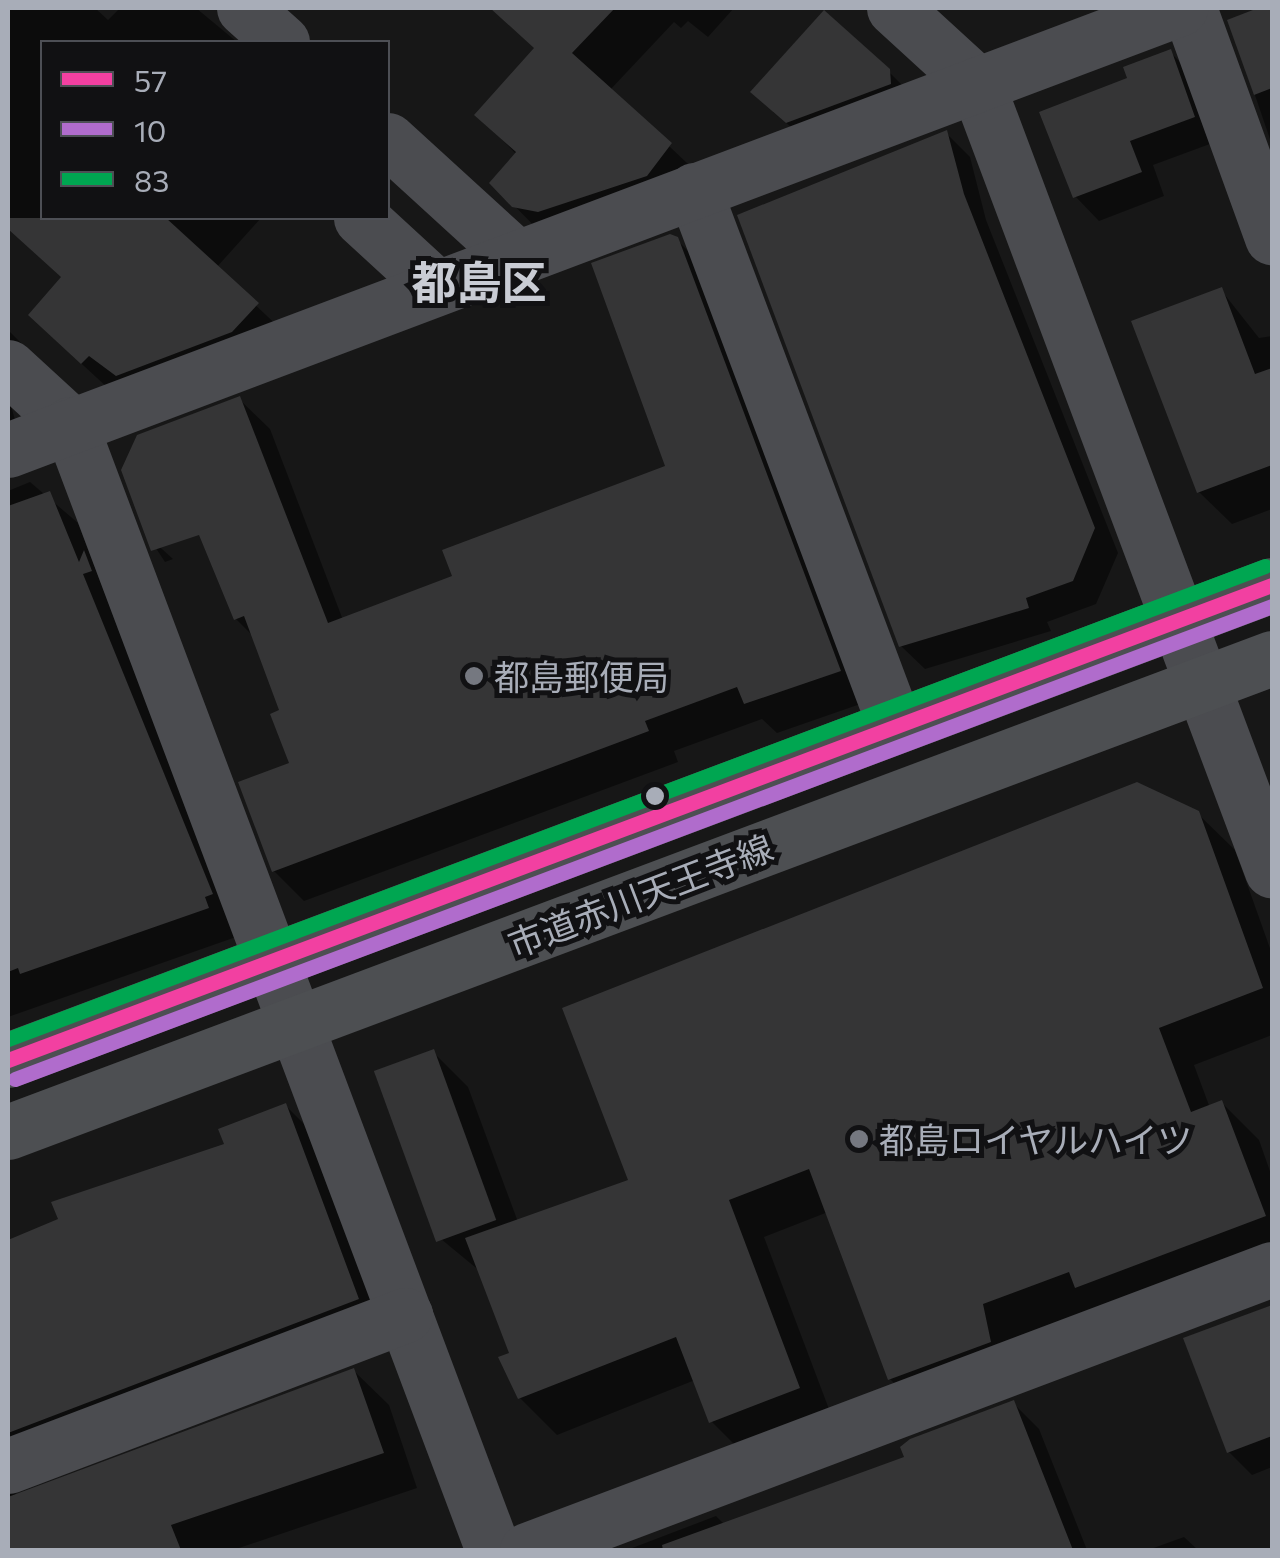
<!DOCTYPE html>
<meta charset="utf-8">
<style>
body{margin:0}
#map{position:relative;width:1280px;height:1558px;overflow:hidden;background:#171717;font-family:Commissioner,"Noto Sans JP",sans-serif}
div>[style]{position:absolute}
.shadow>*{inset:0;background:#0007}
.building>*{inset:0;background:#353536;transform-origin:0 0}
.minor>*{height:55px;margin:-27.5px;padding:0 27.5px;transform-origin:27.5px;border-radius:27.5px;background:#4b4c50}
.major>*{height:55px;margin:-27.5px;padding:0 27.5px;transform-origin:27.5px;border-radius:27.5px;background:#4d4f52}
.bus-1>*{height:15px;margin:-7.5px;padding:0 7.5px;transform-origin:7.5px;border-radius:7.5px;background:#f240a1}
.bus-2>*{height:15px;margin:-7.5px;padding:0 7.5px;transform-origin:7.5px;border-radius:7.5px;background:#b06ccc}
.bus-3>*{height:15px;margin:-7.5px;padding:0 7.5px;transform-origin:7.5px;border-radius:7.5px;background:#00a651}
.dots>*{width:28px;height:28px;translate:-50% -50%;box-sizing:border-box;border:5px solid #111113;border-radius:50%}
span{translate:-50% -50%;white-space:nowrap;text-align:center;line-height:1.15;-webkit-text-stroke:10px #111113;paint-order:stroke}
.poi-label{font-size:35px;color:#a8adb8}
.left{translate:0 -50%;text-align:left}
.street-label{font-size:35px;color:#a8adb8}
.district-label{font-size:45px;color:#c9ccd4;font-weight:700}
.frame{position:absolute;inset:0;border:10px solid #a8adb8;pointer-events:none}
.legend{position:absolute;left:40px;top:40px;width:350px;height:180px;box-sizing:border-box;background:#111113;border:2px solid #4d4f55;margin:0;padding:12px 18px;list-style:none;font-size:30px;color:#a8adb8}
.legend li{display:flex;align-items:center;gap:20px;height:50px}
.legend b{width:50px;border:2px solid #4d4f55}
</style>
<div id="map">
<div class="shadow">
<i style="clip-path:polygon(8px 8px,95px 8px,108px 20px,120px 8px,196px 8px,237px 42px,42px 42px,42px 218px,261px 218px,216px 268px,284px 332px,109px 389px,58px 342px,63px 278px,8px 228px)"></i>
<i style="clip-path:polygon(492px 8px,734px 8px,708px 37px,688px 21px,681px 28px,674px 22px,610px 90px,708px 183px,552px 244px,492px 183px,517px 155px,478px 115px,536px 49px)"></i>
<i style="clip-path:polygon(1272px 8px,1272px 145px,1230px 22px)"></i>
<i style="clip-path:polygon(1170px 52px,1194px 76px,1218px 141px,1153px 165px,1164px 196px,1099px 221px,1075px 196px,1131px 79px)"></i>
<i style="clip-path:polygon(888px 71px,908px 91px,808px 141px,773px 112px)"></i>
<i style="clip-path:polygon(946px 133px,970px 157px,986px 220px,1118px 553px,1096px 604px,1047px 622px,1051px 631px,925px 669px,901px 646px)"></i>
<i style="clip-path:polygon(677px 240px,708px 271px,869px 701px,777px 733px,762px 719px,674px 751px,678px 762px,304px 901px,274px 871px,292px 765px,282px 711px,255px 638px,236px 619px,239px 399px,270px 429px,343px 620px,455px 577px,669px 467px)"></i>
<i style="clip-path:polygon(1221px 290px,1259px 338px,1272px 336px,1272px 509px,1232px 524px,1199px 492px)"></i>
<i style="clip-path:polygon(8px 330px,33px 355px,8px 388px)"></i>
<i style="clip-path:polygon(8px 395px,15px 420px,8px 446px)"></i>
<i style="clip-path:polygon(30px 482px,78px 523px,236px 937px,8px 1017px,8px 491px)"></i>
<i style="clip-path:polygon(148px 536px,162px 549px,173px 559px,165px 562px)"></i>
<i style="clip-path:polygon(1197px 813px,1235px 850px,1272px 954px,1272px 1035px,1194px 1065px,1210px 1108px,1222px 1103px,1259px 1140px,1272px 1177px,1272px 1263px,927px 1416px,890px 1379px,828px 1212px,764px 1237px,835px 1425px,748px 1458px,711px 1421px,695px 1380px,557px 1435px,520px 1398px,513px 1354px,481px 1272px,441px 1239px,433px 1052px,468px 1087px,518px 1222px,631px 1182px)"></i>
<i style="clip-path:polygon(286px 1106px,321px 1141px,392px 1334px,17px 1482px,15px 1497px,354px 1371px,389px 1405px,417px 1488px,233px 1550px,8px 1550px,8px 1243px,227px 1145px)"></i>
<i style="clip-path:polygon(1272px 1305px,1272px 1467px,1252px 1475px,1229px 1452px,1187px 1339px)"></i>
<i style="clip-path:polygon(1013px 1403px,1039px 1429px,1087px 1550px,627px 1550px,716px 1516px,725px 1525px,908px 1458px)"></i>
<i style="clip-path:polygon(1184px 1537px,1198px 1550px,1148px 1550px)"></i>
</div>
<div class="building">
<i style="clip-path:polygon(490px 8px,615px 8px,572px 53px,672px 143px,647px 176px,538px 212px,512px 207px,489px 183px,516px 152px,474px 115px,534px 48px)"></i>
<i style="clip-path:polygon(1258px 8px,1272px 8px,1272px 88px,1254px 95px,1227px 20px)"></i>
<i style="clip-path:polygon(824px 10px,890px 69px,891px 84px,786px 123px,750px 92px)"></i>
<i style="clip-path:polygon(1171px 49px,1195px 117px,1130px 141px,1142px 172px,1073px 198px,1039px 112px,1127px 78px,1123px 67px)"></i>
<i style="clip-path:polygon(947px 130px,964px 194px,1095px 528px,1073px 581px,1026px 598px,1029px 608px,899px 647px,737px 215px)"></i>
<i style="clip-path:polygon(8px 218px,166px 218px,259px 303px,232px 332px,116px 376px,89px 356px,81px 364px,28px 315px,61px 277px,8px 229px)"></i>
<i style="clip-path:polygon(670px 234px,678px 237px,841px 671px,744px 704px,737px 687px,645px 721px,649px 731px,272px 872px,238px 782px,289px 763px,270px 714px,279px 710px,244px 616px,234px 620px,199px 535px,151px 551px,121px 470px,137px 435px,240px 396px,328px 623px,452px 576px,442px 550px,665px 466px,591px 263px)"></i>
<i style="clip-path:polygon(1222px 287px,1255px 374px,1272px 368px,1272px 465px,1197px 493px,1131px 321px)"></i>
<i style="clip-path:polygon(50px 491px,79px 562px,84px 550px,92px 571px,83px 574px,213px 894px,205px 897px,209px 908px,20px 974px,18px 968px,8px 972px,8px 506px)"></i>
<i style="clip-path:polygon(1137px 782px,1199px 811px,1263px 988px,1159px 1028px,1191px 1112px,1222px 1100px,1266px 1216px,1075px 1288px,1069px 1272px,983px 1304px,991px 1342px,888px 1380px,809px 1169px,729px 1200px,800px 1388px,709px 1423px,676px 1337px,518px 1399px,498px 1357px,509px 1353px,465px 1238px,628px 1180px,562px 1008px)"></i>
<i style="left:434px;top:1049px;width:182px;height:64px;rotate:70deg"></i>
<i style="clip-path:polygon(286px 1103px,359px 1299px,8px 1433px,8px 1240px,58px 1219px,51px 1202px,224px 1144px,218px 1129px)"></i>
<i style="clip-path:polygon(1272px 1305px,1272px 1436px,1227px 1453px,1183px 1338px)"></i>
<i style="clip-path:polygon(354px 1368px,384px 1453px,171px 1525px,181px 1550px,8px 1550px,8px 1497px)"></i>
<i style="clip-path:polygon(1014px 1400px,1073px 1550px,663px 1550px,662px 1545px,904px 1457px,900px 1447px,910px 1439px)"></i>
</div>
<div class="minor">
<i style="left:244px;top:8px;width:51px;rotate:41.8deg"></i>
<i style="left:894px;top:8px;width:113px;rotate:42.5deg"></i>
<i style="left:977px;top:84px;width:840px;rotate:69.45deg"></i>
<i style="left:1189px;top:8px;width:244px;rotate:70.1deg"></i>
<i style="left:388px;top:140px;width:173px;rotate:42.4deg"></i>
<i style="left:694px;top:190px;width:572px;rotate:69.44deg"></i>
<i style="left:361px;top:218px;width:102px;rotate:42.6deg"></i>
<i style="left:8px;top:367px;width:84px;rotate:42.6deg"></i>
<i style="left:70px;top:424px;width:1203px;rotate:69.41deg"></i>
<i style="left:8px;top:450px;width:1253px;rotate:-20.66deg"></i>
<i style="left:8px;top:1466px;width:425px;rotate:-20.8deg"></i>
<i style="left:527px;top:1550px;width:796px;rotate:-20.67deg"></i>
</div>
<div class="major">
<i style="left:8px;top:1060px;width:1350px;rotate:-20.6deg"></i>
<i style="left:8px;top:1132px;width:1350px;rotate:-20.56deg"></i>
</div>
<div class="bus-1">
<i style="left:8px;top:1060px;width:1350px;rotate:-20.6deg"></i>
</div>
<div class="bus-2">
<i style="left:15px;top:1079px;width:1343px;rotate:-20.62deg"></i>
</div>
<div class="bus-3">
<i style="left:8px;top:1039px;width:1343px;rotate:-20.62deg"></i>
</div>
<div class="dots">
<i style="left:474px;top:676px;background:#757880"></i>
<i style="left:655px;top:796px;background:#a8adb8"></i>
<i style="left:859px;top:1139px;background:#757880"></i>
</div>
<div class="poi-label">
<span class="left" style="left:494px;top:676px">都島郵便局</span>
<span class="left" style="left:879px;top:1139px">都島ロイヤルハイツ</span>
</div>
<div class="street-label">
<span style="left:640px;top:895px;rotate:-21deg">市道赤川天王寺線</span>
</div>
<div class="district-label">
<span style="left:479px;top:281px">都島区</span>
</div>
<div class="frame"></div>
<ul class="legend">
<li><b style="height:12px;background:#f240a1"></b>57</li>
<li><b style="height:12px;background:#b06ccc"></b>10</li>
<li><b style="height:12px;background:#00a651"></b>83</li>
</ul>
</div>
